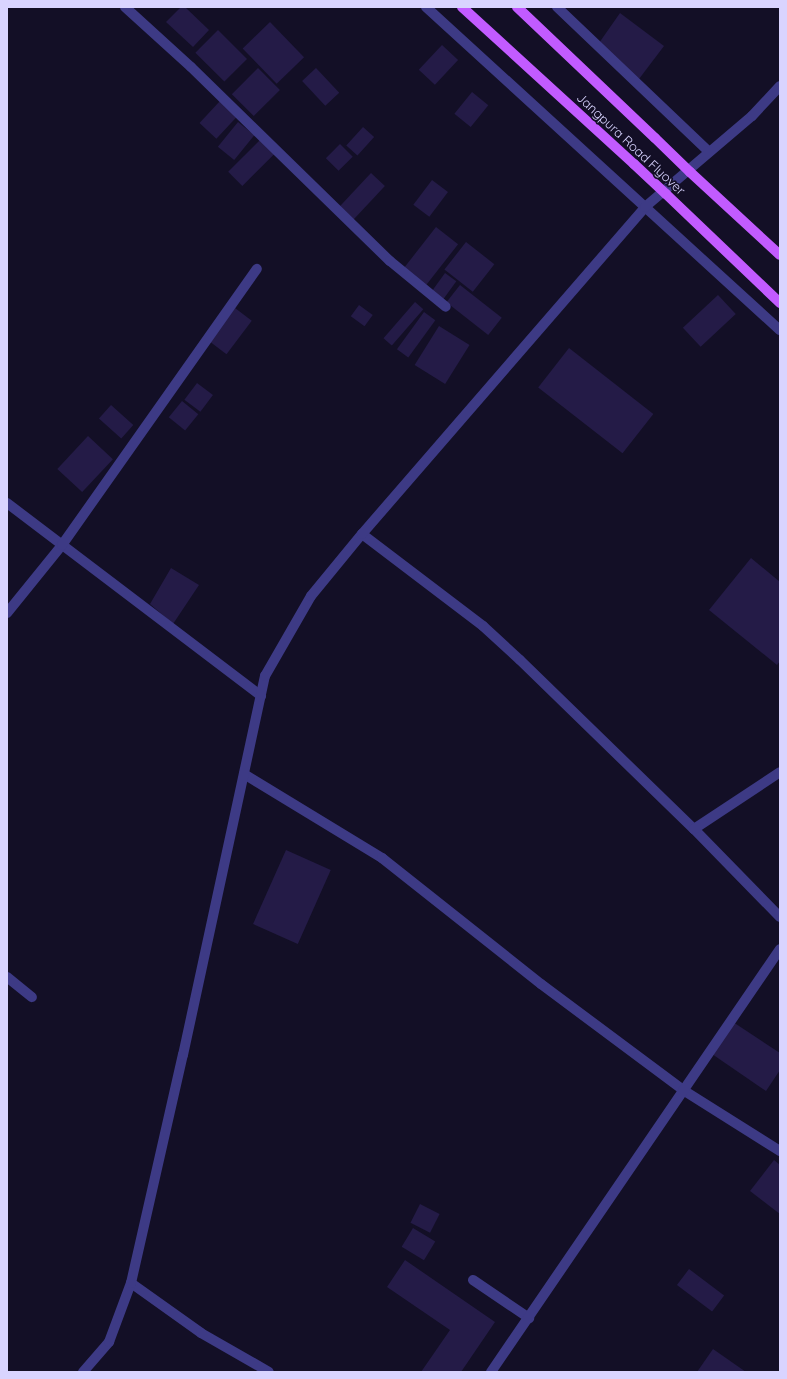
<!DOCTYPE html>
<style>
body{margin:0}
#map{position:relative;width:787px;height:1379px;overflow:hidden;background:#130f26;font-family:Quicksand,sans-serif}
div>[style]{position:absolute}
.building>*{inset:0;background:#241b47;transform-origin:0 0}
.minor>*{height:10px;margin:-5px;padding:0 5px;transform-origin:5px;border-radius:5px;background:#3d3a85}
.primary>*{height:10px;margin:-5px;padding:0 5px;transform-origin:5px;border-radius:5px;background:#c25bff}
.primary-bridge>*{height:10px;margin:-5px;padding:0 5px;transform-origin:5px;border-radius:5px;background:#c25bff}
span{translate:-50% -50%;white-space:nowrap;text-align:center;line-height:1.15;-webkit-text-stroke:3.5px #130f26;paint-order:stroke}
.street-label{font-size:13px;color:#d9d4ff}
.frame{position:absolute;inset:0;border:8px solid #d9d4ff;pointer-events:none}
</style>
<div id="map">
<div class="building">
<i style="clip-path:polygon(181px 7px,185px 7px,209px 30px,193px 47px,166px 22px)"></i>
<i style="clip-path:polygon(620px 13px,664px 46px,636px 83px,599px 43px)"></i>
<i style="left:270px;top:22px;width:49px;height:38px;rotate:46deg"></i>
<i style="left:218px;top:30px;width:41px;height:32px;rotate:45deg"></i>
<i style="left:442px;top:45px;width:22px;height:34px;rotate:43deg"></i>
<i style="left:258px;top:68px;width:31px;height:37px;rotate:45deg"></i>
<i style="left:316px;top:68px;width:34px;height:19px;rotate:47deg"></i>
<i style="left:472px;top:92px;width:21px;height:28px;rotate:39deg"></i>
<i style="left:220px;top:101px;width:23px;height:30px;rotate:43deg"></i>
<i style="left:238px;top:122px;width:21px;height:32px;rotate:39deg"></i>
<i style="left:363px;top:127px;width:15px;height:25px;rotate:42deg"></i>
<i style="left:260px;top:140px;width:20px;height:45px;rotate:45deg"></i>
<i style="left:340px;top:144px;width:18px;height:20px;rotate:45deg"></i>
<i style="left:371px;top:173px;width:19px;height:47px;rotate:43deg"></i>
<i style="left:432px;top:180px;width:20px;height:31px;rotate:37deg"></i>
<i style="left:436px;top:227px;width:28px;height:53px;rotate:38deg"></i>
<i style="left:466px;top:242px;width:36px;height:35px;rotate:38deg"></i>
<i style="left:445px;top:273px;width:14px;height:24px;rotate:36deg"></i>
<i style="left:460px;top:285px;width:53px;height:22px;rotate:38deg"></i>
<i style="left:718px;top:295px;width:26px;height:48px;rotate:47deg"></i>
<i style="left:415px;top:302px;width:11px;height:48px;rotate:41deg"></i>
<i style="left:359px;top:305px;width:17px;height:14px;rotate:36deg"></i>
<i style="left:235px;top:308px;width:21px;height:42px;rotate:37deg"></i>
<i style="left:424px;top:312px;width:14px;height:46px;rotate:36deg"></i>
<i style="left:439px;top:326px;width:36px;height:46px;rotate:32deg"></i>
<i style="left:569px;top:348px;width:107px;height:50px;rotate:38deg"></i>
<i style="left:197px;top:383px;width:20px;height:21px;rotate:37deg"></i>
<i style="left:182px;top:401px;width:21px;height:21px;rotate:39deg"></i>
<i style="left:111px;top:405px;width:30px;height:18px;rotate:42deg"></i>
<i style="left:88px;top:436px;width:34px;height:45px;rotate:43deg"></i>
<i style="clip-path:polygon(751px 558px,780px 582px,780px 661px,777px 665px,709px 610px)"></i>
<i style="clip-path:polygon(171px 568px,199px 585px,173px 624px,150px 604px)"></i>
<i style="left:286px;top:850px;width:49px;height:81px;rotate:24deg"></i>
<i style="clip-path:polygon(733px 1022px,780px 1053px,780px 1070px,766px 1091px,712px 1054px)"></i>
<i style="clip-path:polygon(774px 1160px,780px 1165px,780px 1214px,750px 1191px)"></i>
<i style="left:420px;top:1204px;width:22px;height:21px;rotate:27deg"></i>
<i style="left:413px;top:1228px;width:26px;height:22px;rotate:31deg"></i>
<i style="clip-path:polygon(405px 1260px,495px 1322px,461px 1372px,421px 1372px,450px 1330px,387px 1287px)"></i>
<i style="left:689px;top:1269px;width:44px;height:20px;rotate:37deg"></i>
<i style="clip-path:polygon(713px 1349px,746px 1372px,697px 1372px)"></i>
</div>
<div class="minor">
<i style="left:125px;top:7px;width:89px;rotate:42.3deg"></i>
<i style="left:191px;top:67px;width:278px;rotate:44.3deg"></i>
<i style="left:390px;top:261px;width:72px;rotate:39.4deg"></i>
<i style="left:426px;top:7px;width:479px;rotate:42.4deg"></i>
<i style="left:557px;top:7px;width:210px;rotate:43.6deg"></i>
<i style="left:7px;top:503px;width:319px;rotate:37.2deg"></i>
<i style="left:362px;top:534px;width:152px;rotate:37.2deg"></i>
<i style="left:483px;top:626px;width:50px;rotate:42.6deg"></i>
<i style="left:520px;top:660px;width:243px;rotate:44.2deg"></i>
<i style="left:694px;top:829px;width:123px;rotate:45.7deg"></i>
<i style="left:7px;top:613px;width:87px;rotate:-51deg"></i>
<i style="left:62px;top:545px;width:338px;rotate:-54.8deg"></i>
<i style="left:244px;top:774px;width:162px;rotate:31.3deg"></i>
<i style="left:382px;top:858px;width:203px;rotate:38.4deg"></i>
<i style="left:541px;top:984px;width:177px;rotate:36.7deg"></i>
<i style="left:683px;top:1090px;width:115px;rotate:32.2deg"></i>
<i style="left:694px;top:829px;width:103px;rotate:-33.5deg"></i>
<i style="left:7px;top:977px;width:32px;rotate:39deg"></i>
<i style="left:473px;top:1280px;width:68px;rotate:34.2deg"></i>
<i style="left:131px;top:1283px;width:86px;rotate:35.5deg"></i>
<i style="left:201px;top:1333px;width:78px;rotate:29.8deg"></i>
<i style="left:83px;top:1372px;width:40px;rotate:-49deg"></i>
<i style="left:109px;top:1342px;width:63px;rotate:-69.6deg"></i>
<i style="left:131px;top:1283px;width:234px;rotate:-77.2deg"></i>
<i style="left:183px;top:1055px;width:388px;rotate:-77.8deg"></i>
<i style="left:265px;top:676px;width:92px;rotate:-60.1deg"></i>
<i style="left:311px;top:596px;width:80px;rotate:-50.6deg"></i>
<i style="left:362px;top:534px;width:432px;rotate:-49.1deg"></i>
<i style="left:645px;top:207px;width:140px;rotate:-40.4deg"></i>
<i style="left:752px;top:116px;width:41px;rotate:-47deg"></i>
<i style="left:491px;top:1372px;width:512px;rotate:-55.66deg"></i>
</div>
<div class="primary">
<i style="left:462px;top:7px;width:233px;rotate:42.4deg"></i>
<i style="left:517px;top:7px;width:190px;rotate:43.5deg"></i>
<i style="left:690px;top:172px;width:122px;rotate:42.7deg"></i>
<i style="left:666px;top:194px;width:158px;rotate:43.7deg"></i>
</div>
<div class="primary-bridge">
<i style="left:655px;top:138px;width:49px;rotate:44.2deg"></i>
<i style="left:634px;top:164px;width:44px;rotate:43.2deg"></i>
</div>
<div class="street-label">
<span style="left:631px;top:144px;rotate:43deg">Jangpura Road Flyover</span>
</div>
<div class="frame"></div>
</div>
